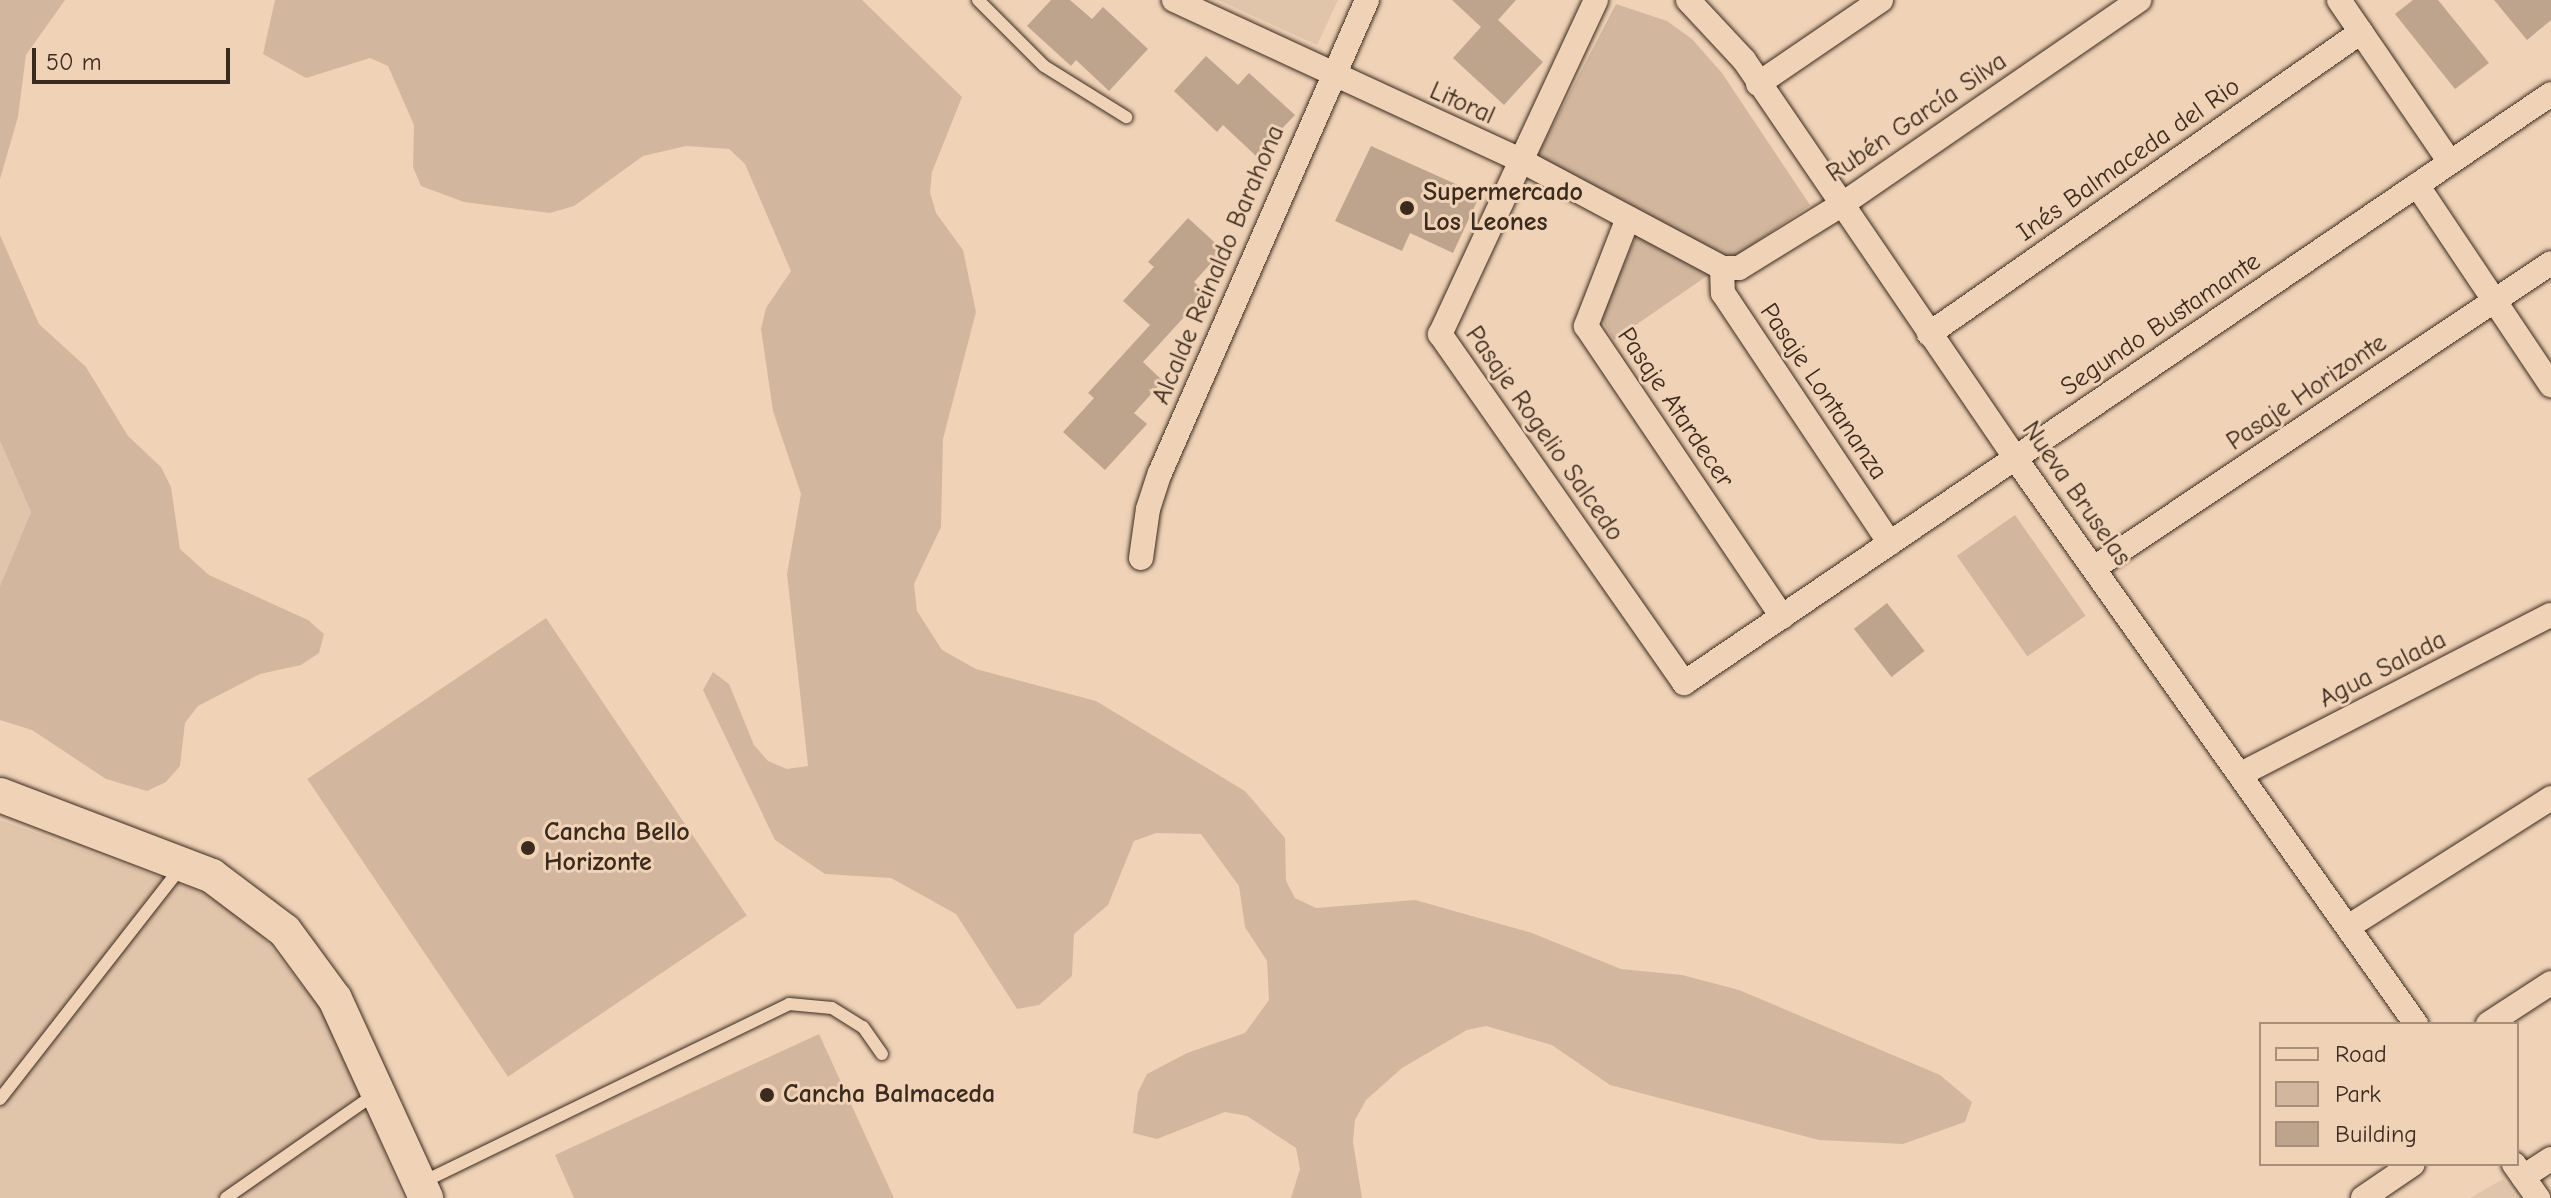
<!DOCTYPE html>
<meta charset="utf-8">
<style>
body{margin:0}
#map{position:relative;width:2551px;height:1198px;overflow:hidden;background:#f0d3b7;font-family:"Comic Neue",sans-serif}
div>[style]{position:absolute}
.built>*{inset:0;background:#e1c5aa}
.green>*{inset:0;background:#d2b79e;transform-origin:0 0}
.building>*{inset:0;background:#bea48c;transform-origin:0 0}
.roads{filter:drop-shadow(0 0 2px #3b2a1e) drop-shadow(0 0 2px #3b2a1e)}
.lane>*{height:12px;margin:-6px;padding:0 6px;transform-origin:6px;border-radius:6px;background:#f0d3b7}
.street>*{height:24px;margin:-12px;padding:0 12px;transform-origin:12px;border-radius:12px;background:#f0d3b7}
.secondary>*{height:34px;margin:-17px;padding:0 17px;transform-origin:17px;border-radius:17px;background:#f0d3b7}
.dots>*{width:22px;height:22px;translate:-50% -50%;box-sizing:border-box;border:4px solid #f0d3b7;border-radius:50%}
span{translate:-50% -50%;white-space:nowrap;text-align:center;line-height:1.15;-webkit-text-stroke:6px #f0d3b7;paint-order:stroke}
.street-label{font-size:26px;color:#3b2a1e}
.poi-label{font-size:26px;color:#3b2a1e;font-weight:700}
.left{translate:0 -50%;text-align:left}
.legend{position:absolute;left:2259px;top:1022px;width:260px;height:144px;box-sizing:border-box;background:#f0d3b7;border:2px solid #a88f7a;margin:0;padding:10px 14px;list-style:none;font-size:24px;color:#3b2a1e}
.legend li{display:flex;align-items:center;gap:16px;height:40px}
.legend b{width:40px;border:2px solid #a88f7a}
.scale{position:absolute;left:32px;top:48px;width:198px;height:36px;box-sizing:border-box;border:4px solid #3b2a1e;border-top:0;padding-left:10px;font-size:24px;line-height:28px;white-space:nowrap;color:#3b2a1e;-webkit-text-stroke:6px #f0d3b7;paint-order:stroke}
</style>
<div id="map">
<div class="built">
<i style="clip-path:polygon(1218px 0,1338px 0,1317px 45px)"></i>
<i style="clip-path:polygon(0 441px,31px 512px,0 586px)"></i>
<i style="clip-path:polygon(0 820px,206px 894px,255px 928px,329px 1019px,403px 1198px,0 1198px)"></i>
<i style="clip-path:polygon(2503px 1179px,2517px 1198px,2469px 1198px,2470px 1198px)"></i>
</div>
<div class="green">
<i style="clip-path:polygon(0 0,65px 0,26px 55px,18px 117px,0 179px)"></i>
<i style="clip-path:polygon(275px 0,862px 0,962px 97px,932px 172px,930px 192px,936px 213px,963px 250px,976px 312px,943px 439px,941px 527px,914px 584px,917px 611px,942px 650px,976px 669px,1096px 701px,1245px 791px,1285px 838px,1286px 881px,1295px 898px,1316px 908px,1415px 900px,1532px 933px,1621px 969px,1682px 975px,1739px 990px,1940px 1075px,1972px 1102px,1965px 1122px,1903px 1144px,1819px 1140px,1610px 1085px,1552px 1045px,1486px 1026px,1467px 1030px,1402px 1068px,1366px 1100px,1355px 1120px,1353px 1142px,1362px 1198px,1291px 1198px,1300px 1169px,1296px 1148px,1247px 1116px,1225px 1112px,1157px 1139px,1133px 1133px,1138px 1092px,1147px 1074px,1187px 1053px,1245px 1033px,1269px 1000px,1267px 961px,1245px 927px,1239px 886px,1201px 834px,1156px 833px,1134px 841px,1108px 905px,1074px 934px,1072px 976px,1039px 1005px,1017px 1009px,956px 914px,891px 878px,825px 874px,775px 840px,703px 690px,713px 672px,729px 684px,754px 745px,768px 761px,787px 769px,808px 766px,787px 574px,801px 494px,773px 411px,761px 329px,766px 308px,791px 271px,745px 164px,729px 149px,686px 146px,643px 156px,574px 206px,550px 213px,464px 202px,421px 186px,413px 167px,414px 125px,388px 66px,370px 58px,306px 78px,263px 54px)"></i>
<i style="clip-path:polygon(1616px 4px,1667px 21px,1692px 39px,1722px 73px,1810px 205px,1614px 340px,1600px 317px,1646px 214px,1537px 156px)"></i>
<i style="clip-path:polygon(0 235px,39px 324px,86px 367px,128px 436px,161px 467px,171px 487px,180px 549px,209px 575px,308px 620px,324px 634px,319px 653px,301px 665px,260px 674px,198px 706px,185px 723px,180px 766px,166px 782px,147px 791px,106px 779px,32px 730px,0 720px,0 586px,31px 512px,0 441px)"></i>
<i style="left:2015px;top:515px;width:123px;height:71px;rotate:55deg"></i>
<i style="left:546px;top:618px;width:359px;height:288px;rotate:56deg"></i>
<i style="clip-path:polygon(819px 1034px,894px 1198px,574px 1198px,555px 1155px)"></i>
</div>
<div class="building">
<i style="clip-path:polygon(1051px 0,1070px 0,1092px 19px,1103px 7px,1148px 49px,1109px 91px,1076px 60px,1071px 66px,1027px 26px)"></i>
<i style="clip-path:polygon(1452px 0,1516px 0,1498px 20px,1543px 62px,1504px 105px,1453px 58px,1481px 27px)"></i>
<i style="clip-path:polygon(2413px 0,2438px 0,2489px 63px,2455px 89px,2395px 14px)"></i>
<i style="clip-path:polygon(2494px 0,2551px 0,2551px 20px,2527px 40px)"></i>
<i style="clip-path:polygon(1206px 56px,1238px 85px,1249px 73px,1295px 115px,1256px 156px,1223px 125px,1217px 132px,1174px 91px)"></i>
<i style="clip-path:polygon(1371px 146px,1480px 195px,1453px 253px,1410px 233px,1402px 251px,1335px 221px)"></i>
<i style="clip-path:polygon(1188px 218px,1223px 250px,1194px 282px,1206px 293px,1143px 362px,1163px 381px,1134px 413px,1147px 424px,1105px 470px,1063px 432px,1094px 398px,1088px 393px,1150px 325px,1123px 301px,1154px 267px,1148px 262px)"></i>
<i style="left:1887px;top:603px;width:61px;height:42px;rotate:52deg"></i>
</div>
<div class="roads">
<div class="lane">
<i style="left:978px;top:0;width:93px;rotate:45deg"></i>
<i style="left:1044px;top:66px;width:97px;rotate:31.9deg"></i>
<i style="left:0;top:1099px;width:296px;rotate:-52deg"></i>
<i style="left:423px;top:1182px;width:407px;rotate:-25.9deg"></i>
<i style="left:789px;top:1004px;width:43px;rotate:5.3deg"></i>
<i style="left:832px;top:1008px;width:36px;rotate:32deg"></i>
<i style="left:863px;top:1027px;width:33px;rotate:55deg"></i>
<i style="left:226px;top:1198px;width:182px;rotate:-34.9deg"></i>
</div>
<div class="street">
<i style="left:1174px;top:0;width:383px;rotate:24.8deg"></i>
<i style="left:1522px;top:161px;width:227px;rotate:28.1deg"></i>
<i style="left:1722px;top:268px;width:17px"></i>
<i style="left:1739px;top:268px;width:120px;rotate:-31.7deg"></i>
<i style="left:1841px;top:205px;width:362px;rotate:-34.5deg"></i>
<i style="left:1596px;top:0;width:369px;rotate:115deg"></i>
<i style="left:1440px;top:334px;width:426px;rotate:55deg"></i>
<i style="left:1684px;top:683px;width:1048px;rotate:-34.19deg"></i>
<i style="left:1688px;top:0;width:82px;rotate:47deg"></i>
<i style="left:1744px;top:60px;width:482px;rotate:55.7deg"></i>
<i style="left:2015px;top:458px;width:694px;rotate:54.68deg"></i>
<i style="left:2339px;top:0;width:196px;rotate:55.6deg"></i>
<i style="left:1758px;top:84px;width:149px;rotate:-34.3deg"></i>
<i style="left:2417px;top:185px;width:241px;rotate:56.2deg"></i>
<i style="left:1628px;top:218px;width:116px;rotate:111.3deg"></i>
<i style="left:1586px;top:326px;width:351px;rotate:56deg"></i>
<i style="left:1722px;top:268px;width:25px;rotate:88deg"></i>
<i style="left:1723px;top:293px;width:301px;rotate:56.3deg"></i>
<i style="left:1929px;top:334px;width:527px;rotate:-34.96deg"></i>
<i style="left:1141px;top:558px;width:49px;rotate:-81.9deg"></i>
<i style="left:1148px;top:509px;width:38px;rotate:-72deg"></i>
<i style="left:1160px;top:473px;width:516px;rotate:-66.36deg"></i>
<i style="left:2094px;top:568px;width:549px;rotate:-33.72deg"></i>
<i style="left:2241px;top:774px;width:348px;rotate:-27.2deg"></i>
<i style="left:2348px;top:927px;width:241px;rotate:-32.4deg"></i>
<i style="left:2488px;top:1024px;width:75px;rotate:-33.1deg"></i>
<i style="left:2514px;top:1164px;width:42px;rotate:54.8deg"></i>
<i style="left:2523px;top:1177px;width:33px;rotate:-33deg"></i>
<i style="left:2363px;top:1198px;width:60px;rotate:-34.2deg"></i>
</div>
<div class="secondary">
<i style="left:0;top:795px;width:227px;rotate:20.9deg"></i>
<i style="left:212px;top:876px;width:91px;rotate:37deg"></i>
<i style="left:285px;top:931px;width:84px;rotate:53.7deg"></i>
<i style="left:335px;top:999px;width:219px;rotate:65.4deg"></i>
</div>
</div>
<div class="dots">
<i style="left:1407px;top:208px;background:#3b2a1e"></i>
<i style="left:528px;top:848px;background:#3b2a1e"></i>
<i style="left:767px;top:1095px;background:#3b2a1e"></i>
</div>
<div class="street-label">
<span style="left:1462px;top:104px;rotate:24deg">Litoral</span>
<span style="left:1917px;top:118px;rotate:-34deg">Rubén García Silva</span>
<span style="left:2129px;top:160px;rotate:-35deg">Inés Balmaceda del Rio</span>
<span style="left:1219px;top:265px;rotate:-67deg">Alcalde Reinaldo Barahona</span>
<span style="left:2161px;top:325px;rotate:-34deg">Segundo Bustamante</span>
<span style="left:1823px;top:392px;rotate:56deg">Pasaje Lontananza</span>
<span style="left:2307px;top:393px;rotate:-34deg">Pasaje Horizonte</span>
<span style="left:1675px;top:408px;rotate:56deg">Pasaje Atardecer</span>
<span style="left:1544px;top:434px;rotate:55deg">Pasaje Rogelio Salcedo</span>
<span style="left:2076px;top:494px;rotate:55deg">Nueva Bruselas</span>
<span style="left:2383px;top:670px;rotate:-27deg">Agua Salada</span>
</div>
<div class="poi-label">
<span class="left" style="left:1423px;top:208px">Supermercado<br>Los Leones</span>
<span class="left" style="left:544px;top:848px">Cancha Bello<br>Horizonte</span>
<span class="left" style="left:783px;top:1095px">Cancha Balmaceda</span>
</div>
<ul class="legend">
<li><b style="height:10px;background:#f0d3b7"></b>Road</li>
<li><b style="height:22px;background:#d2b79e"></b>Park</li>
<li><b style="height:22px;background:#bea48c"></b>Building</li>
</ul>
<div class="scale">50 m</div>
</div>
